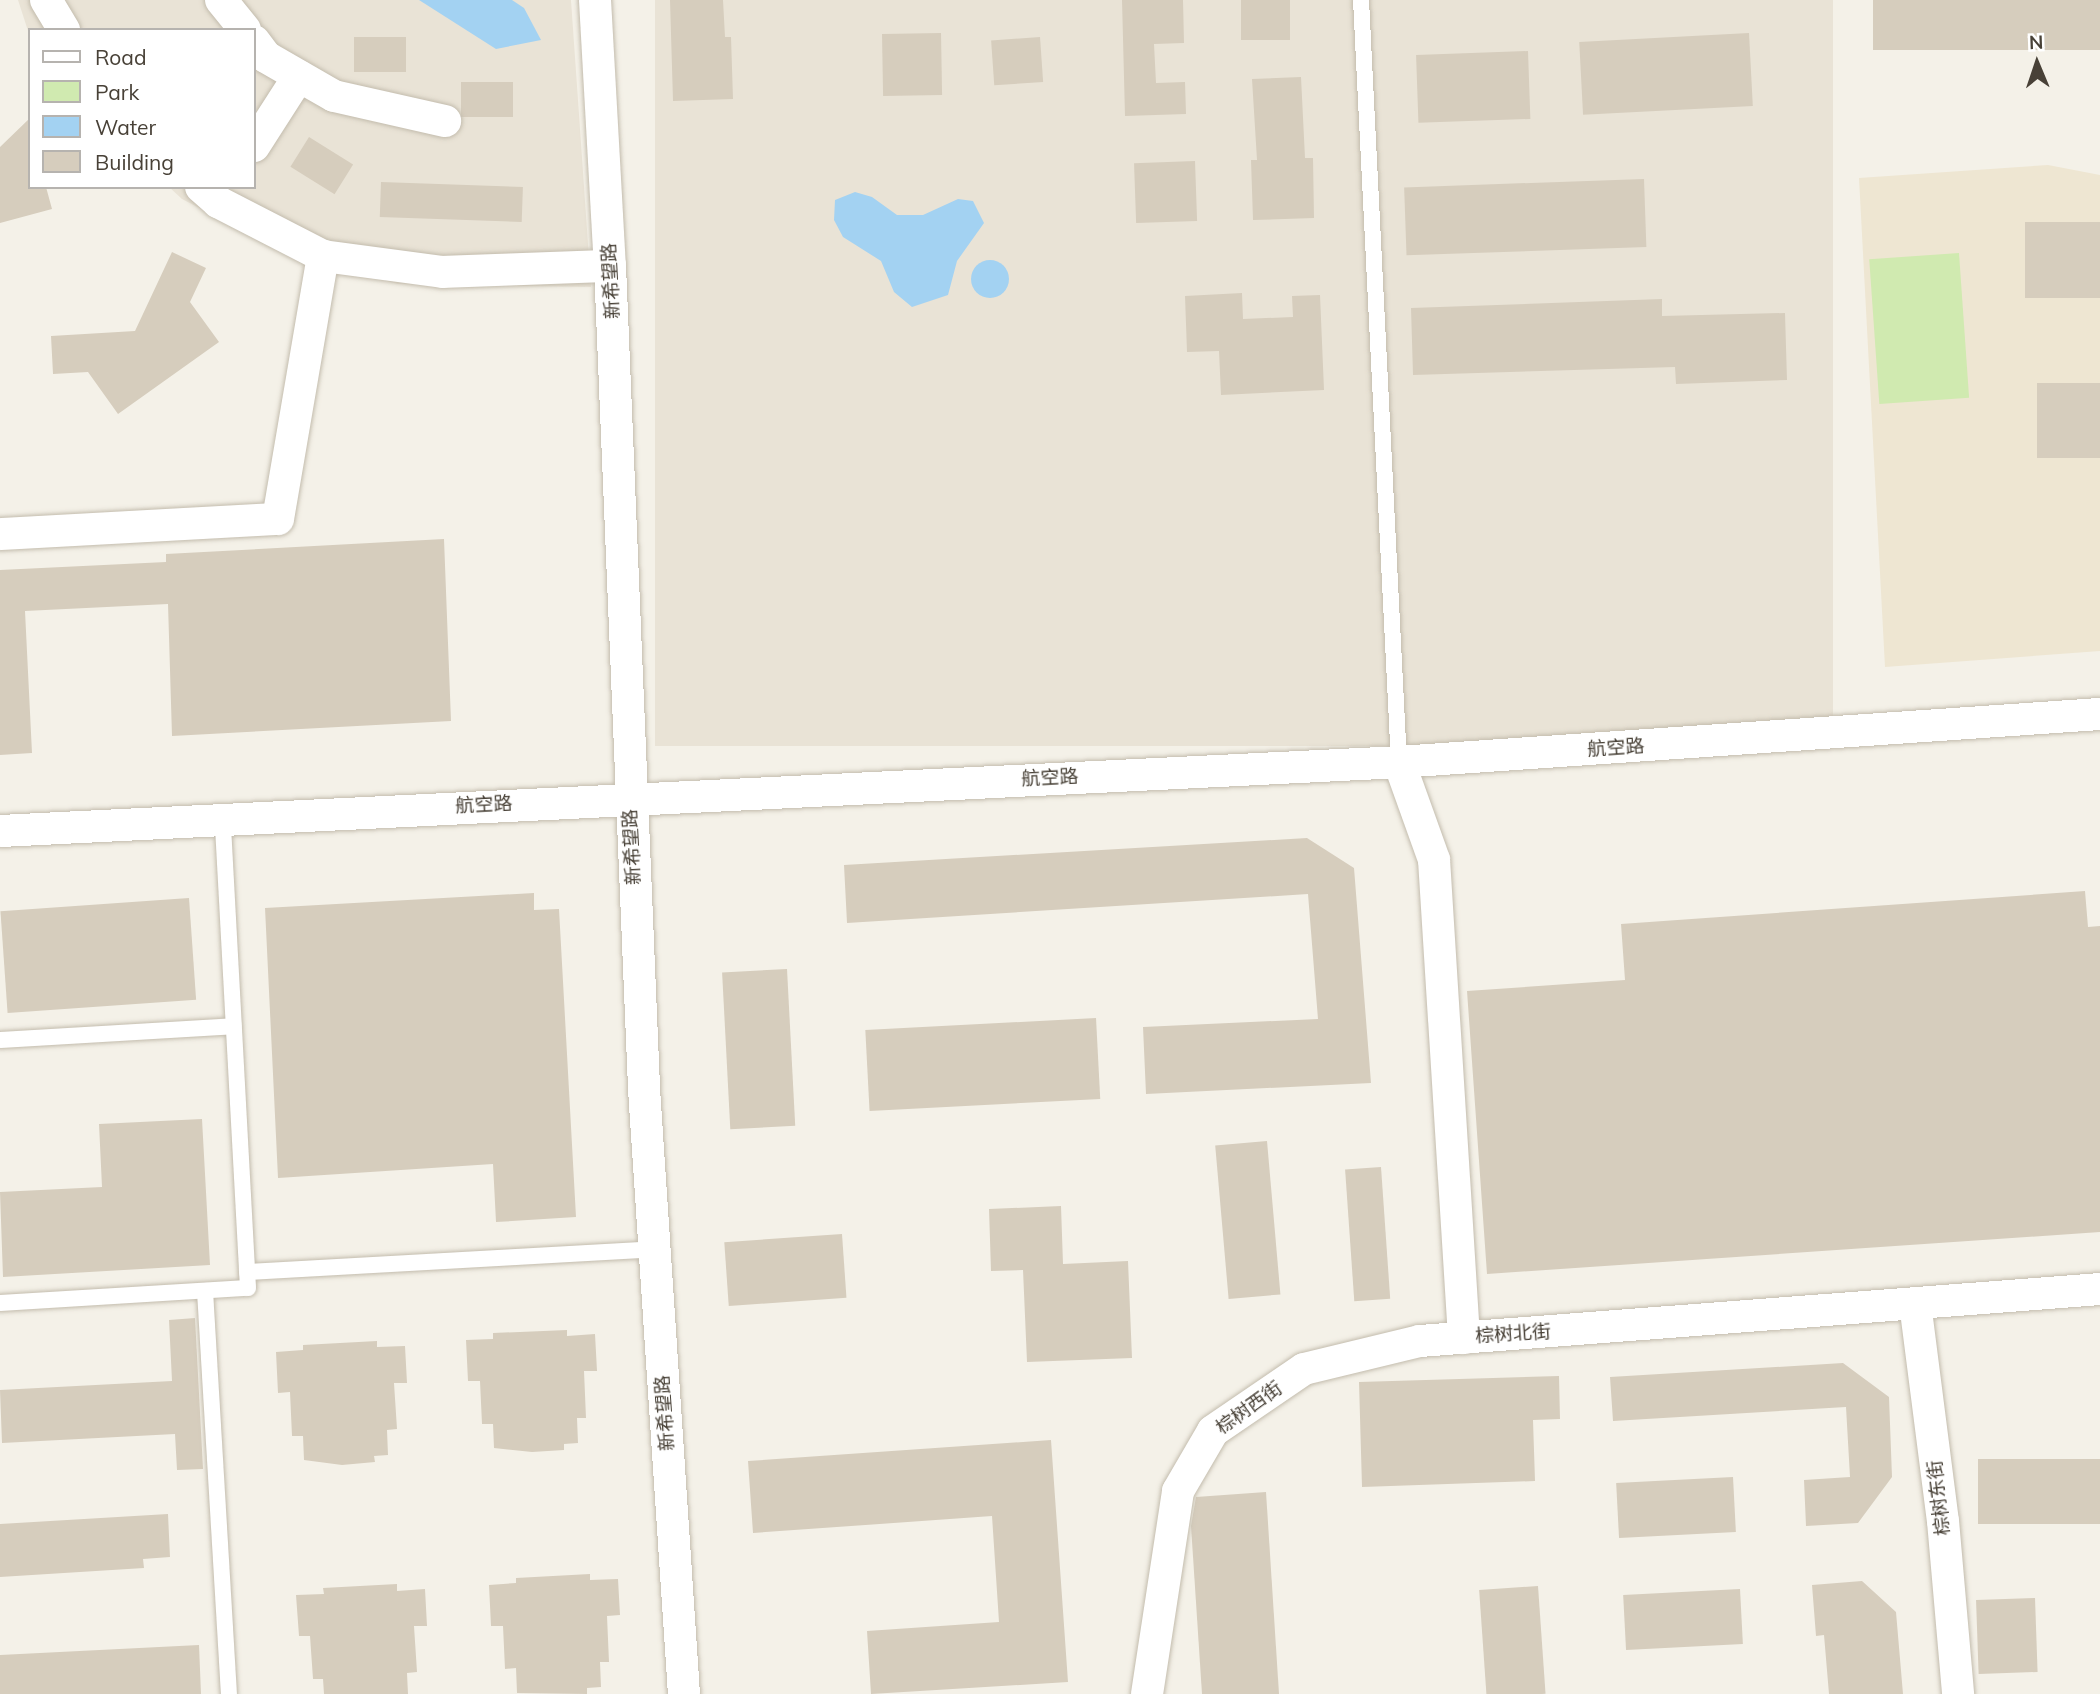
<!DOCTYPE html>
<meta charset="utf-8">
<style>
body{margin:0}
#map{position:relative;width:2100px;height:1694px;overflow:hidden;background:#f4f1e8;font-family:Mulish,"Noto Sans SC",sans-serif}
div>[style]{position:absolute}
.residential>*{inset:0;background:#e9e3d6;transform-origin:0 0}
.education>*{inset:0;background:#eee6d2}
.green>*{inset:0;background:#d0eab0;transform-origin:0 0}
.water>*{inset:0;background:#a3d2f2}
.round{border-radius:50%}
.building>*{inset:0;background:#d6cdbd;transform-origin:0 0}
.roads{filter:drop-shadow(0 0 2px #c3bcad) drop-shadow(0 0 2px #c3bcad)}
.service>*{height:16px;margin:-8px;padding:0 8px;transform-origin:8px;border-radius:8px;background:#fff}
.minor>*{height:32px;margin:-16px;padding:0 16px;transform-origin:16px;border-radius:16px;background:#fff}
span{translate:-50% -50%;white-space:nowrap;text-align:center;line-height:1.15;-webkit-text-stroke:5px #fff;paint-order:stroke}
.street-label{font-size:19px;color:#484137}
.legend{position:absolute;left:28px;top:28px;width:228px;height:161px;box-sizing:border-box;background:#fff;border:2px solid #b6b3af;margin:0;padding:9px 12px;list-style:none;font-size:21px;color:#484137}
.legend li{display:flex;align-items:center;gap:14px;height:35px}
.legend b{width:35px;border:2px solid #b6b3af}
.north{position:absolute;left:2002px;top:28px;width:70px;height:70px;-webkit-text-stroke:5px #fff;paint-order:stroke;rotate:358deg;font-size:19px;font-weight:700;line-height:28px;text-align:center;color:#484137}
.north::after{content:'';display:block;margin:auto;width:24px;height:32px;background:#484137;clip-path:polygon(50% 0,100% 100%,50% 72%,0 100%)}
</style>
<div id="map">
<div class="residential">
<i style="clip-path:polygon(18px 0,571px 0,591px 287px,398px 284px,292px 256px,182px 199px,169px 187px,254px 187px,254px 30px,30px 30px,30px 37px)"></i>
<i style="left:655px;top:0;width:1178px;height:746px"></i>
</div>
<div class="education">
<i style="clip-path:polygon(2048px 165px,2100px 175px,2100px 651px,1885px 667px,1859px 178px)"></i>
</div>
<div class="green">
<i style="left:1959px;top:253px;width:145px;height:90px;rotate:86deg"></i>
</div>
<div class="water">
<i style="clip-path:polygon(419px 0,512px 0,524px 8px,541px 40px,496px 49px)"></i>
<i style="clip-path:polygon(855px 192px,872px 197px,897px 215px,923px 215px,958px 199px,973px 201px,984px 223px,957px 261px,948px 295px,912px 307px,894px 292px,881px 261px,843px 237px,834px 220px,835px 200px)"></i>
<i class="round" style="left:971px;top:260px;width:38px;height:38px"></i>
</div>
<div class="building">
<i style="clip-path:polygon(670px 0,723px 0,725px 37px,731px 37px,733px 99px,673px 101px)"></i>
<i style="clip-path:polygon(1122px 0,1183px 0,1184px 43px,1154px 44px,1156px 83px,1185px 82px,1186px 114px,1125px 116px)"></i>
<i style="left:1241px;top:0;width:49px;height:40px"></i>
<i style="left:1873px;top:0;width:227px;height:50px"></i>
<i style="left:941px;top:33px;width:62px;height:59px;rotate:89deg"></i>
<i style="left:1749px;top:33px;width:73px;height:170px;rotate:87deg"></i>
<i style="left:354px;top:37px;width:52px;height:35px"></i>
<i style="left:1040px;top:37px;width:45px;height:49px;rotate:86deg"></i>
<i style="left:1528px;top:51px;width:68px;height:112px;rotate:88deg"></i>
<i style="clip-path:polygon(1301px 77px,1305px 158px,1313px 158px,1314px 218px,1253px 220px,1251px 160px,1257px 160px,1252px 79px)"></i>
<i style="left:461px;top:82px;width:52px;height:35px"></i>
<i style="clip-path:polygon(30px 118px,30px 187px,46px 187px,52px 209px,0 223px,0 147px)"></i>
<i style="left:309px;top:137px;width:52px;height:35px;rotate:32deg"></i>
<i style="left:1195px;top:161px;width:60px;height:61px;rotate:88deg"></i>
<i style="left:1644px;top:179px;width:68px;height:240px;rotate:88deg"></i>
<i style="left:381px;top:182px;width:142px;height:35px;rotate:2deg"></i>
<i style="left:2100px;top:222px;width:76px;height:75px;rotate:90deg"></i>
<i style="clip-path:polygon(172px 252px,206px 268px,190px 302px,219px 342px,118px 414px,88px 372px,53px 374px,51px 336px,135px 331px)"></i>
<i style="clip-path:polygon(1242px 293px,1243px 319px,1293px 317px,1292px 296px,1320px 295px,1324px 390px,1221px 395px,1219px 351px,1187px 352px,1185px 296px)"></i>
<i style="clip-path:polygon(1662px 299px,1662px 316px,1785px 313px,1787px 380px,1676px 384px,1675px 367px,1413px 375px,1411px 308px)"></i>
<i style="left:2100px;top:383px;width:75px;height:63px;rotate:90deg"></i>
<i style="clip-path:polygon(444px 539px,451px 721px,172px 736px,168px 604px,25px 611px,32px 753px,0 755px,0 570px,166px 562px,166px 554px)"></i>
<i style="clip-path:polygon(1307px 838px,1354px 868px,1371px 1083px,1146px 1094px,1143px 1027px,1318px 1019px,1308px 894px,847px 923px,844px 865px)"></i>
<i style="clip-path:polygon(2085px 891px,2088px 927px,2100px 926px,2100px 1232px,1487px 1274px,1467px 991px,1625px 980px,1621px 924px)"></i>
<i style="clip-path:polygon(534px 893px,534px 910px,559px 909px,576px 1217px,496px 1222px,493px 1164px,278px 1178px,265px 908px)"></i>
<i style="left:189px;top:898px;width:102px;height:189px;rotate:86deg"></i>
<i style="left:787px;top:969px;width:157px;height:65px;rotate:87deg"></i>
<i style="left:1096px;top:1018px;width:81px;height:231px;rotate:87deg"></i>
<i style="clip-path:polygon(202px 1119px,210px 1265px,3px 1277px,0 1192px,102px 1187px,99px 1124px)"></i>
<i style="left:1267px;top:1141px;width:154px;height:52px;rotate:85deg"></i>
<i style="left:1381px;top:1167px;width:132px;height:36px;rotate:86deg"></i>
<i style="clip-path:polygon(1061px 1206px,1063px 1264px,1128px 1261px,1132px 1358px,1027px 1362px,1023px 1270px,991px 1271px,989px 1209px)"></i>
<i style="left:842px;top:1234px;width:64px;height:118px;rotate:86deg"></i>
<i style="clip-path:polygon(195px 1318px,203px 1469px,177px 1470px,175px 1434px,2px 1443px,0 1390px,172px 1381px,169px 1320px)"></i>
<i style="clip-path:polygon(567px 1330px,567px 1336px,595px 1334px,597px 1371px,584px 1371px,586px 1418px,577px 1418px,578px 1443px,564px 1444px,564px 1450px,532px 1452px,494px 1448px,493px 1424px,482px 1424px,480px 1381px,468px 1381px,466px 1340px,493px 1339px,493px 1333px)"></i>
<i style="clip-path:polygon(377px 1341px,377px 1347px,405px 1346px,407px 1383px,394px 1383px,397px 1429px,387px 1430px,388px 1455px,374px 1456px,375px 1462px,342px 1465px,304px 1460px,303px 1436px,292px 1436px,290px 1392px,278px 1393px,276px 1352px,303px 1350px,303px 1345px)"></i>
<i style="clip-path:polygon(1843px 1363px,1889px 1397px,1892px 1477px,1858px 1523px,1806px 1526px,1804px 1480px,1850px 1477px,1846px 1407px,1613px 1421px,1610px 1377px)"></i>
<i style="clip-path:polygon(1559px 1376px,1560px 1419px,1533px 1420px,1535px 1481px,1362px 1487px,1359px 1382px)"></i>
<i style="clip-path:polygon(1051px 1440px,1068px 1682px,871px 1694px,867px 1631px,999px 1622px,992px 1516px,753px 1533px,748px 1461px)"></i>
<i style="left:2100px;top:1459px;width:65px;height:122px;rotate:90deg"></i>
<i style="left:1733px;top:1477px;width:55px;height:117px;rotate:87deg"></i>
<i style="clip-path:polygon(1266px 1492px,1279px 1694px,1202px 1694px,1191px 1526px,1196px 1497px)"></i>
<i style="clip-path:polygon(168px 1514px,170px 1557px,143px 1559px,144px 1568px,0 1577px,0 1524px)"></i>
<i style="clip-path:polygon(590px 1574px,590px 1580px,618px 1579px,620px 1615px,607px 1616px,609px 1662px,600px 1662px,601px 1687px,587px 1688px,587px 1694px,517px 1693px,516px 1668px,505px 1669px,503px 1626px,491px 1626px,489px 1585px,516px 1583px,516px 1578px)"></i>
<i style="clip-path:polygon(1862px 1581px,1896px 1612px,1903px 1694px,1829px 1694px,1824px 1635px,1816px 1636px,1812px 1585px)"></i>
<i style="clip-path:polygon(397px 1584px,397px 1591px,425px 1589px,427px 1626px,414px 1626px,417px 1672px,407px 1673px,408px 1694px,324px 1694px,323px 1679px,313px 1679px,310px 1636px,299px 1636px,296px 1595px,324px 1594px,323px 1588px)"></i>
<i style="left:1538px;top:1586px;width:108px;height:59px;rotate:86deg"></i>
<i style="left:1740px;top:1589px;width:55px;height:117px;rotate:87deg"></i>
<i style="left:2035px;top:1598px;width:74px;height:59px;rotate:88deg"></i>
<i style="clip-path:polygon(199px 1645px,201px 1694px,0 1694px,0 1655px)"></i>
</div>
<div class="roads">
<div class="service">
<i style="left:1361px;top:0;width:763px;rotate:87.15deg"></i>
<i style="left:0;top:1040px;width:234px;rotate:-3.4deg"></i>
<i style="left:247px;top:1272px;width:409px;rotate:-3.2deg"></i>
<i style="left:205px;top:1291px;width:404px;rotate:86.6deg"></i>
<i style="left:0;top:1303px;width:248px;rotate:-3.5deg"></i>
<i style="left:248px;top:1288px;width:470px;rotate:-93.1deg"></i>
</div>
<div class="minor">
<i style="left:46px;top:0;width:35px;rotate:59deg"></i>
<i style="left:221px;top:0;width:38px;rotate:51deg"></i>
<i style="left:595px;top:0;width:266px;rotate:86.8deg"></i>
<i style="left:610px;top:266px;width:824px;rotate:87.63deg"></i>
<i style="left:644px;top:1089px;width:606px;rotate:86.22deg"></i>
<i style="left:254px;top:41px;width:20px;rotate:53deg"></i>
<i style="left:266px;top:57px;width:78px;rotate:29.8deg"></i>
<i style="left:334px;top:96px;width:114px;rotate:12.7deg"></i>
<i style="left:254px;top:146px;width:83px;rotate:-57.3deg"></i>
<i style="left:201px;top:187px;width:23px;rotate:41deg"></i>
<i style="left:218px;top:202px;width:118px;rotate:27.2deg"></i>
<i style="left:323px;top:256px;width:121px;rotate:7.6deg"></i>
<i style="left:443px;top:272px;width:167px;rotate:-2.1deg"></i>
<i style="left:0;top:534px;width:278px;rotate:-3.1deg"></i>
<i style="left:278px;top:519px;width:267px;rotate:-80.3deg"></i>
<i style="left:1399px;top:762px;width:104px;rotate:70.3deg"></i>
<i style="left:1434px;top:860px;width:479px;rotate:86.4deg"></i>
<i style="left:0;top:831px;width:1401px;rotate:-2.82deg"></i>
<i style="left:1399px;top:762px;width:703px;rotate:-3.92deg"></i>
<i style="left:1915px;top:1303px;width:220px;rotate:82.7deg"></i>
<i style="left:1943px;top:1521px;width:174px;rotate:85deg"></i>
<i style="left:1147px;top:1694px;width:205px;rotate:-81.3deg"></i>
<i style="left:1178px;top:1491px;width:69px;rotate:-59.7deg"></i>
<i style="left:1213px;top:1431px;width:110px;rotate:-34.3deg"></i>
<i style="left:1304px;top:1369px;width:119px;rotate:-13.6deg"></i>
<i style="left:1420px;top:1341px;width:682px;rotate:-4.37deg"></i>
</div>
</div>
<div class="street-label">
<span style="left:611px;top:281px;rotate:-93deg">新希望路</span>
<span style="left:1616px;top:748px;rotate:-4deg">航空路</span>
<span style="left:1050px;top:778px;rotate:-3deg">航空路</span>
<span style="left:484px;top:805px;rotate:-3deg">航空路</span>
<span style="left:632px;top:847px;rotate:-93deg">新希望路</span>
<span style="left:1513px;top:1334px;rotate:-4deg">棕树北街</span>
<span style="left:1249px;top:1408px;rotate:-36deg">棕树西街</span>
<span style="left:665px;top:1413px;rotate:-94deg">新希望路</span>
<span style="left:1939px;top:1498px;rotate:-97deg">棕树东街</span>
</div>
<ul class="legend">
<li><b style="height:9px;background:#fff"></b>Road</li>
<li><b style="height:19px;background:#d0eab0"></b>Park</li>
<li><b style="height:19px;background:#a3d2f2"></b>Water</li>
<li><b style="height:19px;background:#d6cdbd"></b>Building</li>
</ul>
<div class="north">N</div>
</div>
